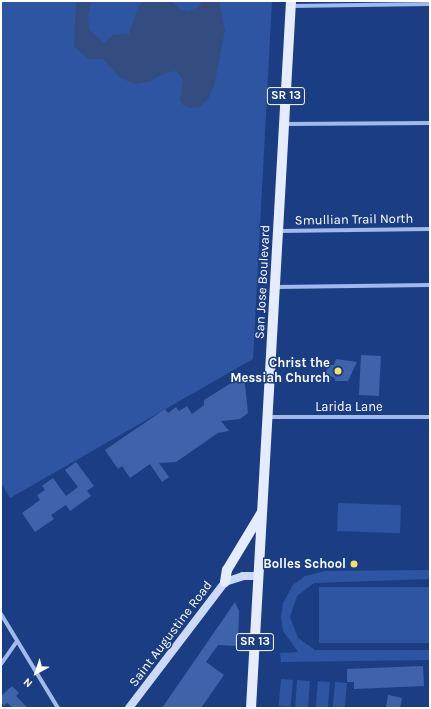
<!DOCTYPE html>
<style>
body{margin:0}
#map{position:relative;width:431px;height:709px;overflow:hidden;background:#1b3d83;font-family:Karla,sans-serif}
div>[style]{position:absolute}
.green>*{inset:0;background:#2e55a2;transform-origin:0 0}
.water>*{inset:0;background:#344d81}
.building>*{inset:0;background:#3f63aa;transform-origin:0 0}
.street>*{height:4px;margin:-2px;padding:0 2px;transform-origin:2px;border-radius:2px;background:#a0baeb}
.secondary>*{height:8px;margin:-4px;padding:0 4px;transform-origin:4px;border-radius:4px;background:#ccdaf8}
.primary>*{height:10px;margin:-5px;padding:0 5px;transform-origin:5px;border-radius:5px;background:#e4ecfe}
.dots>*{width:11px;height:11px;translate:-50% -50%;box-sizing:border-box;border:2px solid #1b3d83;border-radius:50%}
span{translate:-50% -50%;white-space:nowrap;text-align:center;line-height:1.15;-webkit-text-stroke:3px #1b3d83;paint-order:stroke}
.shield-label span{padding:1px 3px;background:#1b3d83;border:1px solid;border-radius:3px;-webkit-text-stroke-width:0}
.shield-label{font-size:12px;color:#fff;font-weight:700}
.street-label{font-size:13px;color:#fff}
.poi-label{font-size:13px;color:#fff;font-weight:700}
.right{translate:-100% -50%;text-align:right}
.frame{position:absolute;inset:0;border:2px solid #fff;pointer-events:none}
.north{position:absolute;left:16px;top:653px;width:40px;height:40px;-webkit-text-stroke:3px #1b3d83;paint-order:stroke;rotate:220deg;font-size:11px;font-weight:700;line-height:16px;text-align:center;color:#fff}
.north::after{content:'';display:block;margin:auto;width:14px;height:18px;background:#fff;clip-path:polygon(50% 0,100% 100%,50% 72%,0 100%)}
</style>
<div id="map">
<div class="green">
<i style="clip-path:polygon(1px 1px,272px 1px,253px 359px,10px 498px,1px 483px)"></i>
<i style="left:338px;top:503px;width:63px;height:28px;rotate:2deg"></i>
<i style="clip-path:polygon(430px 570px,430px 579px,314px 583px,297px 596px,290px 617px,298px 638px,315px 650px,430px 650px,430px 660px,281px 662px,280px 653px,298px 652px,283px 631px,281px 617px,283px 603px,293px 585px,305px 576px,325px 571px)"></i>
<i style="left:430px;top:587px;width:56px;height:111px;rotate:90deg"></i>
<i style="left:281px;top:679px;width:12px;height:27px;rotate:5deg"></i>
<i style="left:297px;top:680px;width:13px;height:27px;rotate:4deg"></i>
<i style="left:318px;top:681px;width:12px;height:27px;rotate:5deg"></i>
<i style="left:335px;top:682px;width:12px;height:26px;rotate:5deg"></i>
</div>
<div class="water">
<i style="clip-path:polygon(76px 1px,91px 1px,88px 17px,89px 29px,104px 43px,113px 35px,129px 34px,138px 7px,143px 1px,171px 1px,181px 10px,188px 11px,198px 7px,203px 1px,219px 1px,225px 30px,215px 82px,209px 98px,200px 107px,189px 108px,183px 105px,180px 100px,183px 80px,176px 71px,166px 73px,148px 82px,135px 84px,120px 78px,103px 59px,88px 59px,74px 46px)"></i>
</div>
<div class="building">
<i style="left:361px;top:355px;width:20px;height:40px;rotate:3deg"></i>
<i style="clip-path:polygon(336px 359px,357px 362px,348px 381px,335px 381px,335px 378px,325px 374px,329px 365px,334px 365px)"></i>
<i style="clip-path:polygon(244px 375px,248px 413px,240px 419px,221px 421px,229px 431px,218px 433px,176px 462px,159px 463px,169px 477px,162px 482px,150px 464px,130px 478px,122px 466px,118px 469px,105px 450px,165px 409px,168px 413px,176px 407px,179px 411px,187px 406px,192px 414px,204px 405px,204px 400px)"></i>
<i style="clip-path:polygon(76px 462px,94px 486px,87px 491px,91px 496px,70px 511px,66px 505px,51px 515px,54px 519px,35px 532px,22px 513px,40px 500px,37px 495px,45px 490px,42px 486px,53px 478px,66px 496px,78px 487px,65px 470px)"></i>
<i style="clip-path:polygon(235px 602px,239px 611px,238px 646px,218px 645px,206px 662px,224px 675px,201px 708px,162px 708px)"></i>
<i style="clip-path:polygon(423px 666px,424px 686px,354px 689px,354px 682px,347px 682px,347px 669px)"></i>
<i style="clip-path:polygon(12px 686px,19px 693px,16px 696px,28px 708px,13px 708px,7px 703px,4px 706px,1px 702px,1px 696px)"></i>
<i style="clip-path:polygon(388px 695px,402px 698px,400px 708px,386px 708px)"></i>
</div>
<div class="street">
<i style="left:291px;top:6px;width:139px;rotate:-0.8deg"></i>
<i style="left:285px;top:124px;width:145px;rotate:-0.4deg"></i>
<i style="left:278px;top:231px;width:152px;rotate:-0.8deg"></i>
<i style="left:276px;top:287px;width:154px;rotate:-0.7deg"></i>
<i style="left:269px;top:417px;width:161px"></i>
<i style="left:1px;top:614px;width:110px;rotate:58.8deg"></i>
<i style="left:1px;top:664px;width:28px;rotate:-55deg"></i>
</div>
<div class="secondary">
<i style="left:129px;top:708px;width:158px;rotate:-52.7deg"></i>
<i style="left:225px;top:582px;width:19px;rotate:-18deg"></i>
<i style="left:243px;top:576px;width:15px"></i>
</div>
<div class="primary">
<i style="left:225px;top:582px;width:12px;rotate:-81deg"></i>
<i style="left:227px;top:570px;width:68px;rotate:-58.9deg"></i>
<i style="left:251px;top:708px;width:708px;rotate:-86.76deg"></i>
</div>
<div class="dots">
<i style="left:338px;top:371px;background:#fcdf5d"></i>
<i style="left:354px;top:564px;background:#fcdf5d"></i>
</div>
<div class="shield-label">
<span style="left:286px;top:96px">SR 13</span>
<span style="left:255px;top:642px">SR 13</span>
</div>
<div class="street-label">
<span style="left:354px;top:220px;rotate:-1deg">Smullian Trail North</span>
<span style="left:263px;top:282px;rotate:-87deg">San Jose Boulevard</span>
<span style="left:349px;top:407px">Larida Lane</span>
<span style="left:171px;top:634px;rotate:-53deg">Saint Augustine Road</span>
</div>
<div class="poi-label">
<span class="right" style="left:330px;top:371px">Christ the<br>Messiah Church</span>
<span class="right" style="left:346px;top:564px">Bolles School</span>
</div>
<div class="frame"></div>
<div class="north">N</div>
</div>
